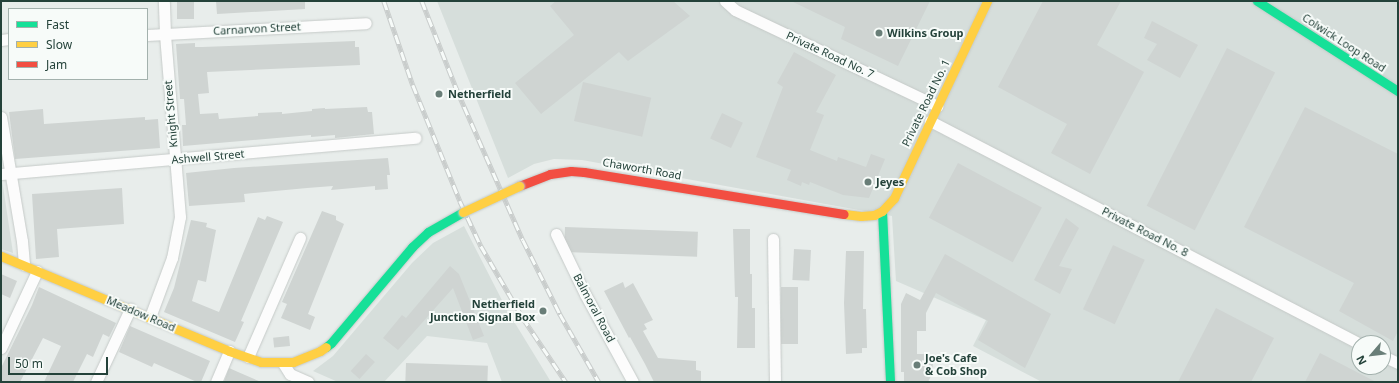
<!DOCTYPE html>
<style>
body{margin:0}
#map{position:relative;width:1399px;height:383px;overflow:hidden;background:#e8edeb;font-family:"Noto Sans",sans-serif}
div>[style]{position:absolute}
.built>*{inset:0;background:#d6dedb}
.building>*{inset:0;background:#cfd4d2;transform-origin:0 0}
.roads{filter:drop-shadow(0 0 1px #c5cac8) drop-shadow(0 0 1px #c5cac8)}
.street>*{height:11px;margin:-5.5px;padding:0 5.5px;transform-origin:5.5px;border-radius:5.5px;background:#fcfcfc}
.fast>*{height:9px;margin:-4.5px;padding:0 4.5px;transform-origin:4.5px;border-radius:4.5px;background:#16e098}
.slow>*{height:9px;margin:-4.5px;padding:0 4.5px;transform-origin:4.5px;border-radius:4.5px;background:#ffcf43}
.jam>*{height:9px;margin:-4.5px;padding:0 4.5px;transform-origin:4.5px;border-radius:4.5px;background:#f24e42}
.rail>*{height:4.5px;margin-top:-2.25px;transform-origin:0;background:repeating-linear-gradient(90deg,#f7fbf9 0 9px,#c9cdcc 0 18px);box-sizing:border-box;border-block:1px solid #c9cdcc}
.bridges{filter:drop-shadow(0 0 1px #c3cbc8) drop-shadow(0 0 1px #c3cbc8)}
.slow-bridge>*{height:9px;margin:-4.5px;padding:0 4.5px;transform-origin:4.5px;border-radius:4.5px;background:#ffcf43}
.dots>*{width:11px;height:11px;translate:-50% -50%;box-sizing:border-box;border:2px solid #f7fbf9;border-radius:50%}
span{translate:-50% -50%;white-space:nowrap;text-align:center;line-height:1.15;-webkit-text-stroke:4px #f7fbf9;paint-order:stroke}
.street-label{font-size:11px;color:#24423a}
.poi-label{font-size:11px;color:#24423a;font-weight:700}
.left{translate:0 -50%;text-align:left}
.right{translate:-100% -50%;text-align:right}
.frame{position:absolute;inset:0;border:2px solid #24423a;pointer-events:none}
.legend{position:absolute;left:8px;top:8px;width:140px;height:72px;box-sizing:border-box;background:#f7fbf9;border:1px solid #a3b1ad;margin:0;padding:5px 7px;list-style:none;font-size:12px;color:#24423a}
.legend li{display:flex;align-items:center;gap:8px;height:20px}
.legend b{width:20px;border:1px solid #a3b1ad}
.north{position:absolute;left:1351px;top:335px;width:40px;height:40px;box-sizing:border-box;background:#f7fbf9;border:1px solid #a3b1ad;border-radius:50%;rotate:242deg;font-size:11px;font-weight:700;line-height:16px;text-align:center;color:#24423a}
.north::after{content:'';display:block;margin:auto;width:14px;height:18px;background:#697e78;clip-path:polygon(50% 0,100% 100%,50% 72%,0 100%)}
.scale{position:absolute;left:8px;top:357px;width:100px;height:18px;box-sizing:border-box;border:2px solid #24423a;border-top:0;padding-left:5px;font-size:12px;line-height:14px;white-space:nowrap;color:#24423a;-webkit-text-stroke:3px #f7fbf9;paint-order:stroke}
</style>
<div id="map">
<div class="built">
<i style="clip-path:polygon(evenodd,437px 1px,1398px 1px,1398px 382px,1042px 382px,973px 346px,986px 320px,896px 281px,892px 216px,582px 160px,554px 159px,534px 164px,508px 178px,437px 1px,1359px 343px,1383px 343px,1383px 367px,1359px 367px,1359px 343px)"></i>
<i style="clip-path:polygon(1px 176px,3px 186px,13px 253px,1px 249px)"></i>
<i style="clip-path:polygon(464px 226px,507px 310px,551px 382px,502px 382px,487px 343px,427px 336px,384px 382px,338px 382px,313px 371px,333px 356px,412px 263px,433px 243px)"></i>
</div>
<div class="building">
<i style="left:177px;top:1px;width:17px;height:18px"></i>
<i style="clip-path:polygon(216px 1px,305px 1px,305px 9px,217px 14px)"></i>
<i style="clip-path:polygon(556px 1px,673px 1px,690px 16px,628px 61px,619px 52px,541px 114px,515px 83px,574px 35px,550px 6px)"></i>
<i style="clip-path:polygon(791px 1px,930px 1px,898px 66px,841px 39px,845px 27px)"></i>
<i style="clip-path:polygon(1043px 1px,1121px 1px,1097px 45px,1144px 72px,1090px 174px,1051px 153px,1067px 124px,998px 87px)"></i>
<i style="clip-path:polygon(1152px 21px,1198px 45px,1180px 78px,1147px 60px,1157px 44px,1144px 38px)"></i>
<i style="clip-path:polygon(355px 41px,355px 47px,359px 47px,360px 65px,207px 72px,209px 93px,198px 94px,200px 114px,218px 113px,219px 119px,258px 116px,258px 113px,282px 112px,282px 114px,312px 111px,312px 109px,325px 108px,325px 109px,367px 107px,368px 112px,372px 112px,374px 134px,335px 138px,335px 135px,311px 137px,311px 135px,183px 146px,182px 125px,186px 125px,184px 99px,180px 99px,176px 44px,195px 43px,195px 47px,202px 47px)"></i>
<i style="left:1227px;top:48px;width:54px;height:177px;rotate:27deg"></i>
<i style="clip-path:polygon(794px 52px,836px 75px,816px 112px,824px 115px,810px 150px,837px 161px,838px 157px,866px 167px,871px 154px,885px 159px,869px 198px,843px 195px,810px 182px,809px 185px,802px 182px,801px 186px,787px 180px,791px 170px,756px 157px,783px 87px,777px 83px)"></i>
<i style="left:583px;top:82px;width:70px;height:40px;rotate:13deg"></i>
<i style="clip-path:polygon(1305px 107px,1398px 154px,1398px 331px,1393px 341px,1339px 311px,1354px 283px,1244px 227px)"></i>
<i style="clip-path:polygon(43px 109px,44px 124px,145px 117px,145px 120px,158px 119px,160px 148px,15px 159px,9px 112px)"></i>
<i style="left:722px;top:113px;width:23px;height:28px;rotate:25deg"></i>
<i style="clip-path:polygon(388px 158px,390px 175px,387px 175px,388px 189px,375px 190px,375px 186px,331px 190px,333px 186px,307px 188px,244px 194px,245px 202px,189px 206px,186px 173px,234px 168px)"></i>
<i style="left:958px;top:163px;width:95px;height:62px;rotate:28deg"></i>
<i style="clip-path:polygon(122px 188px,124px 224px,57px 229px,59px 257px,36px 259px,32px 194px)"></i>
<i style="clip-path:polygon(322px 211px,336px 216px,336px 220px,344px 224px,308px 314px,315px 317px,310px 330px,281px 318px,287px 304px,282px 302px)"></i>
<i style="clip-path:polygon(267px 216px,283px 222px,241px 321px,244px 322px,235px 342px,164px 312px,174px 288px,191px 220px,207px 223px,206px 227px,216px 230px,206px 282px,198px 280px,192px 301px,219px 312px,258px 217px,265px 220px)"></i>
<i style="clip-path:polygon(1066px 218px,1079px 228px,1059px 266px,1072px 269px,1060px 294px,1034px 280px)"></i>
<i style="left:565px;top:227px;width:133px;height:25px;rotate:2deg"></i>
<i style="clip-path:polygon(733px 229px,750px 229px,750px 274px,752px 274px,752px 308px,755px 308px,755px 348px,737px 348px,738px 297px,735px 297px)"></i>
<i style="left:1113px;top:245px;width:35px;height:71px;rotate:25deg"></i>
<i style="left:794px;top:249px;width:17px;height:31px;rotate:3deg"></i>
<i style="clip-path:polygon(846px 251px,864px 251px,863px 309px,866px 309px,867px 348px,862px 348px,862px 353px,846px 354px,844px 303px)"></i>
<i style="clip-path:polygon(945px 254px,1051px 314px,1025px 368px,978px 340px,988px 321px,936px 293px,926px 313px,926px 331px,917px 331px,917px 354px,929px 354px,929px 358px,934px 358px,931px 376px,928px 382px,904px 382px,904px 372px,901px 372px,901px 304px,906px 293px,920px 300px)"></i>
<i style="clip-path:polygon(450px 266px,459px 274px,484px 336px,473px 340px,453px 288px,398px 350px,383px 338px,402px 315px,406px 318px)"></i>
<i style="clip-path:polygon(1px 274px,17px 281px,10px 298px,1px 294px)"></i>
<i style="clip-path:polygon(623px 282px,625px 288px,633px 283px,653px 320px,644px 324px,647px 329px,643px 331px,658px 358px,696px 361px,696px 370px,701px 371px,701px 382px,654px 382px,645px 364px,630px 337px,629px 338px,604px 291px)"></i>
<i style="clip-path:polygon(39px 287px,116px 323px,109px 337px,103px 334px,93px 357px,87px 354px,73px 382px,44px 382px,61px 346px,43px 338px,20px 382px,1px 382px,1px 368px,32px 305px)"></i>
<i style="left:781px;top:287px;width:17px;height:57px"></i>
<i style="clip-path:polygon(1216px 308px,1274px 338px,1251px 382px,1178px 382px)"></i>
<i style="clip-path:polygon(130px 326px,210px 361px,201px 382px,197px 382px,154px 363px,152px 367px,119px 352px)"></i>
<i style="left:289px;top:336px;width:10px;height:16px;rotate:84deg"></i>
<i style="clip-path:polygon(1320px 353px,1376px 382px,1305px 382px)"></i>
<i style="left:366px;top:354px;width:12px;height:23px;rotate:42deg"></i>
<i style="left:406px;top:363px;width:82px;height:18px;rotate:2deg"></i>
<i style="clip-path:polygon(229px 368px,238px 372px,261px 382px,224px 382px)"></i>
</div>
<div class="roads">
<div class="street">
<i style="left:725px;top:1px;width:13px;rotate:42deg"></i>
<i style="left:735px;top:10px;width:224px;rotate:25.4deg"></i>
<i style="left:147px;top:35px;width:219px;rotate:-3.1deg"></i>
<i style="left:1px;top:40px;width:8px;rotate:-7deg"></i>
<i style="left:1px;top:117px;width:126px;rotate:80.4deg"></i>
<i style="left:22px;top:241px;width:24px;rotate:85deg"></i>
<i style="left:930px;top:121px;width:483px;rotate:27.4deg"></i>
<i style="left:1px;top:174px;width:416px;rotate:-5deg"></i>
<i style="left:556px;top:234px;width:67px;rotate:64.2deg"></i>
<i style="left:585px;top:294px;width:100px;rotate:61.4deg"></i>
<i style="left:773px;top:239px;width:143px;rotate:89.2deg"></i>
<i style="left:150px;top:317px;width:63px;rotate:-69.6deg"></i>
<i style="left:172px;top:258px;width:42px;rotate:-79deg"></i>
<i style="left:180px;top:217px;width:184px;rotate:-94.7deg"></i>
<i style="left:165px;top:34px;width:33px;rotate:-92deg"></i>
<i style="left:1px;top:348px;width:85px;rotate:-64.9deg"></i>
<i style="left:1383px;top:356px;width:17px;rotate:25deg"></i>
<i style="left:248px;top:357px;width:130px;rotate:-66.4deg"></i>
<i style="left:283px;top:363px;width:13px;rotate:58deg"></i>
<i style="left:290px;top:374px;width:20px;rotate:24deg"></i>
<i style="left:96px;top:382px;width:81px;rotate:-65deg"></i>
<i style="left:216px;top:382px;width:34px;rotate:-67deg"></i>
</div>
<div class="fast">
<i style="left:1257px;top:1px;width:167px;rotate:32.6deg"></i>
<i style="left:882px;top:211px;width:171px;rotate:87.3deg"></i>
<i style="left:326px;top:347px;width:6px;rotate:-39deg"></i>
<i style="left:331px;top:343px;width:126px;rotate:-49.8deg"></i>
<i style="left:412px;top:247px;width:22px;rotate:-43deg"></i>
<i style="left:428px;top:232px;width:40px;rotate:-29.7deg"></i>
</div>
<div class="slow">
<i style="left:844px;top:214px;width:17px;rotate:7deg"></i>
<i style="left:861px;top:216px;width:13px;rotate:-4deg"></i>
<i style="left:874px;top:215px;width:9px;rotate:-27deg"></i>
<i style="left:882px;top:211px;width:18px;rotate:-47deg"></i>
<i style="left:894px;top:198px;width:218px;rotate:-64.7deg"></i>
<i style="left:1px;top:256px;width:247px;rotate:22.6deg"></i>
<i style="left:229px;top:351px;width:34px;rotate:19deg"></i>
<i style="left:261px;top:362px;width:32px"></i>
<i style="left:293px;top:362px;width:29px;rotate:-22deg"></i>
<i style="left:320px;top:351px;width:7px;rotate:-34deg"></i>
</div>
<div class="jam">
<i style="left:519px;top:186px;width:33px;rotate:-21deg"></i>
<i style="left:550px;top:174px;width:21px;rotate:-8deg"></i>
<i style="left:571px;top:171px;width:13px;rotate:4deg"></i>
<i style="left:584px;top:172px;width:263px;rotate:9.2deg"></i>
</div>
</div>
<div class="rail">
<i style="left:384px;top:1px;width:89px;rotate:71deg"></i>
<i style="left:413px;top:85px;width:125px;rotate:67.9deg"></i>
<i style="left:460px;top:201px;width:50px;rotate:65deg"></i>
<i style="left:481px;top:246px;width:83px;rotate:59.7deg"></i>
<i style="left:523px;top:318px;width:77px;rotate:56.1deg"></i>
<i style="left:422px;top:1px;width:96px;rotate:68.5deg"></i>
<i style="left:457px;top:90px;width:164px;rotate:66.3deg"></i>
<i style="left:523px;top:240px;width:83px;rotate:63.4deg"></i>
<i style="left:560px;top:314px;width:78px;rotate:60.2deg"></i>
</div>
<div class="bridges">
<div class="slow-bridge">
<i style="left:463px;top:212px;width:62px;rotate:-24.9deg"></i>
</div>
</div>
<div class="dots">
<i style="left:879px;top:33px;background:#697e78"></i>
<i style="left:439px;top:94px;background:#697e78"></i>
<i style="left:868px;top:182px;background:#697e78"></i>
<i style="left:543px;top:311px;background:#697e78"></i>
<i style="left:917px;top:365px;background:#697e78"></i>
</div>
<div class="street-label">
<span style="left:257px;top:29px;rotate:-3deg">Carnarvon Street</span>
<span style="left:1344px;top:43px;rotate:33deg">Colwick Loop Road</span>
<span style="left:830px;top:55px;rotate:25deg">Private Road No. 7</span>
<span style="left:926px;top:103px;rotate:-64deg">Private Road No. 1</span>
<span style="left:171px;top:114px;rotate:-95deg">Knight Street</span>
<span style="left:208px;top:157px;rotate:-5deg">Ashwell Street</span>
<span style="left:642px;top:169px;rotate:10deg">Chaworth Road</span>
<span style="left:1145px;top:232px;rotate:27deg">Private Road No. 8</span>
<span style="left:594px;top:308px;rotate:62deg">Balmoral Road</span>
<span style="left:141px;top:314px;rotate:23deg">Meadow Road</span>
</div>
<div class="poi-label">
<span class="left" style="left:887px;top:33px">Wilkins Group</span>
<span class="left" style="left:448px;top:94px">Netherfield</span>
<span class="left" style="left:876px;top:182px">Jeyes</span>
<span class="right" style="left:535px;top:311px">Netherfield<br>Junction Signal Box</span>
<span class="left" style="left:925px;top:365px">Joe's Cafe<br>&amp; Cob Shop</span>
</div>
<div class="frame"></div>
<ul class="legend">
<li><b style="height:5px;background:#16e098"></b>Fast</li>
<li><b style="height:5px;background:#ffcf43"></b>Slow</li>
<li><b style="height:5px;background:#f24e42"></b>Jam</li>
</ul>
<div class="north">N</div>
<div class="scale">50 m</div>
</div>
